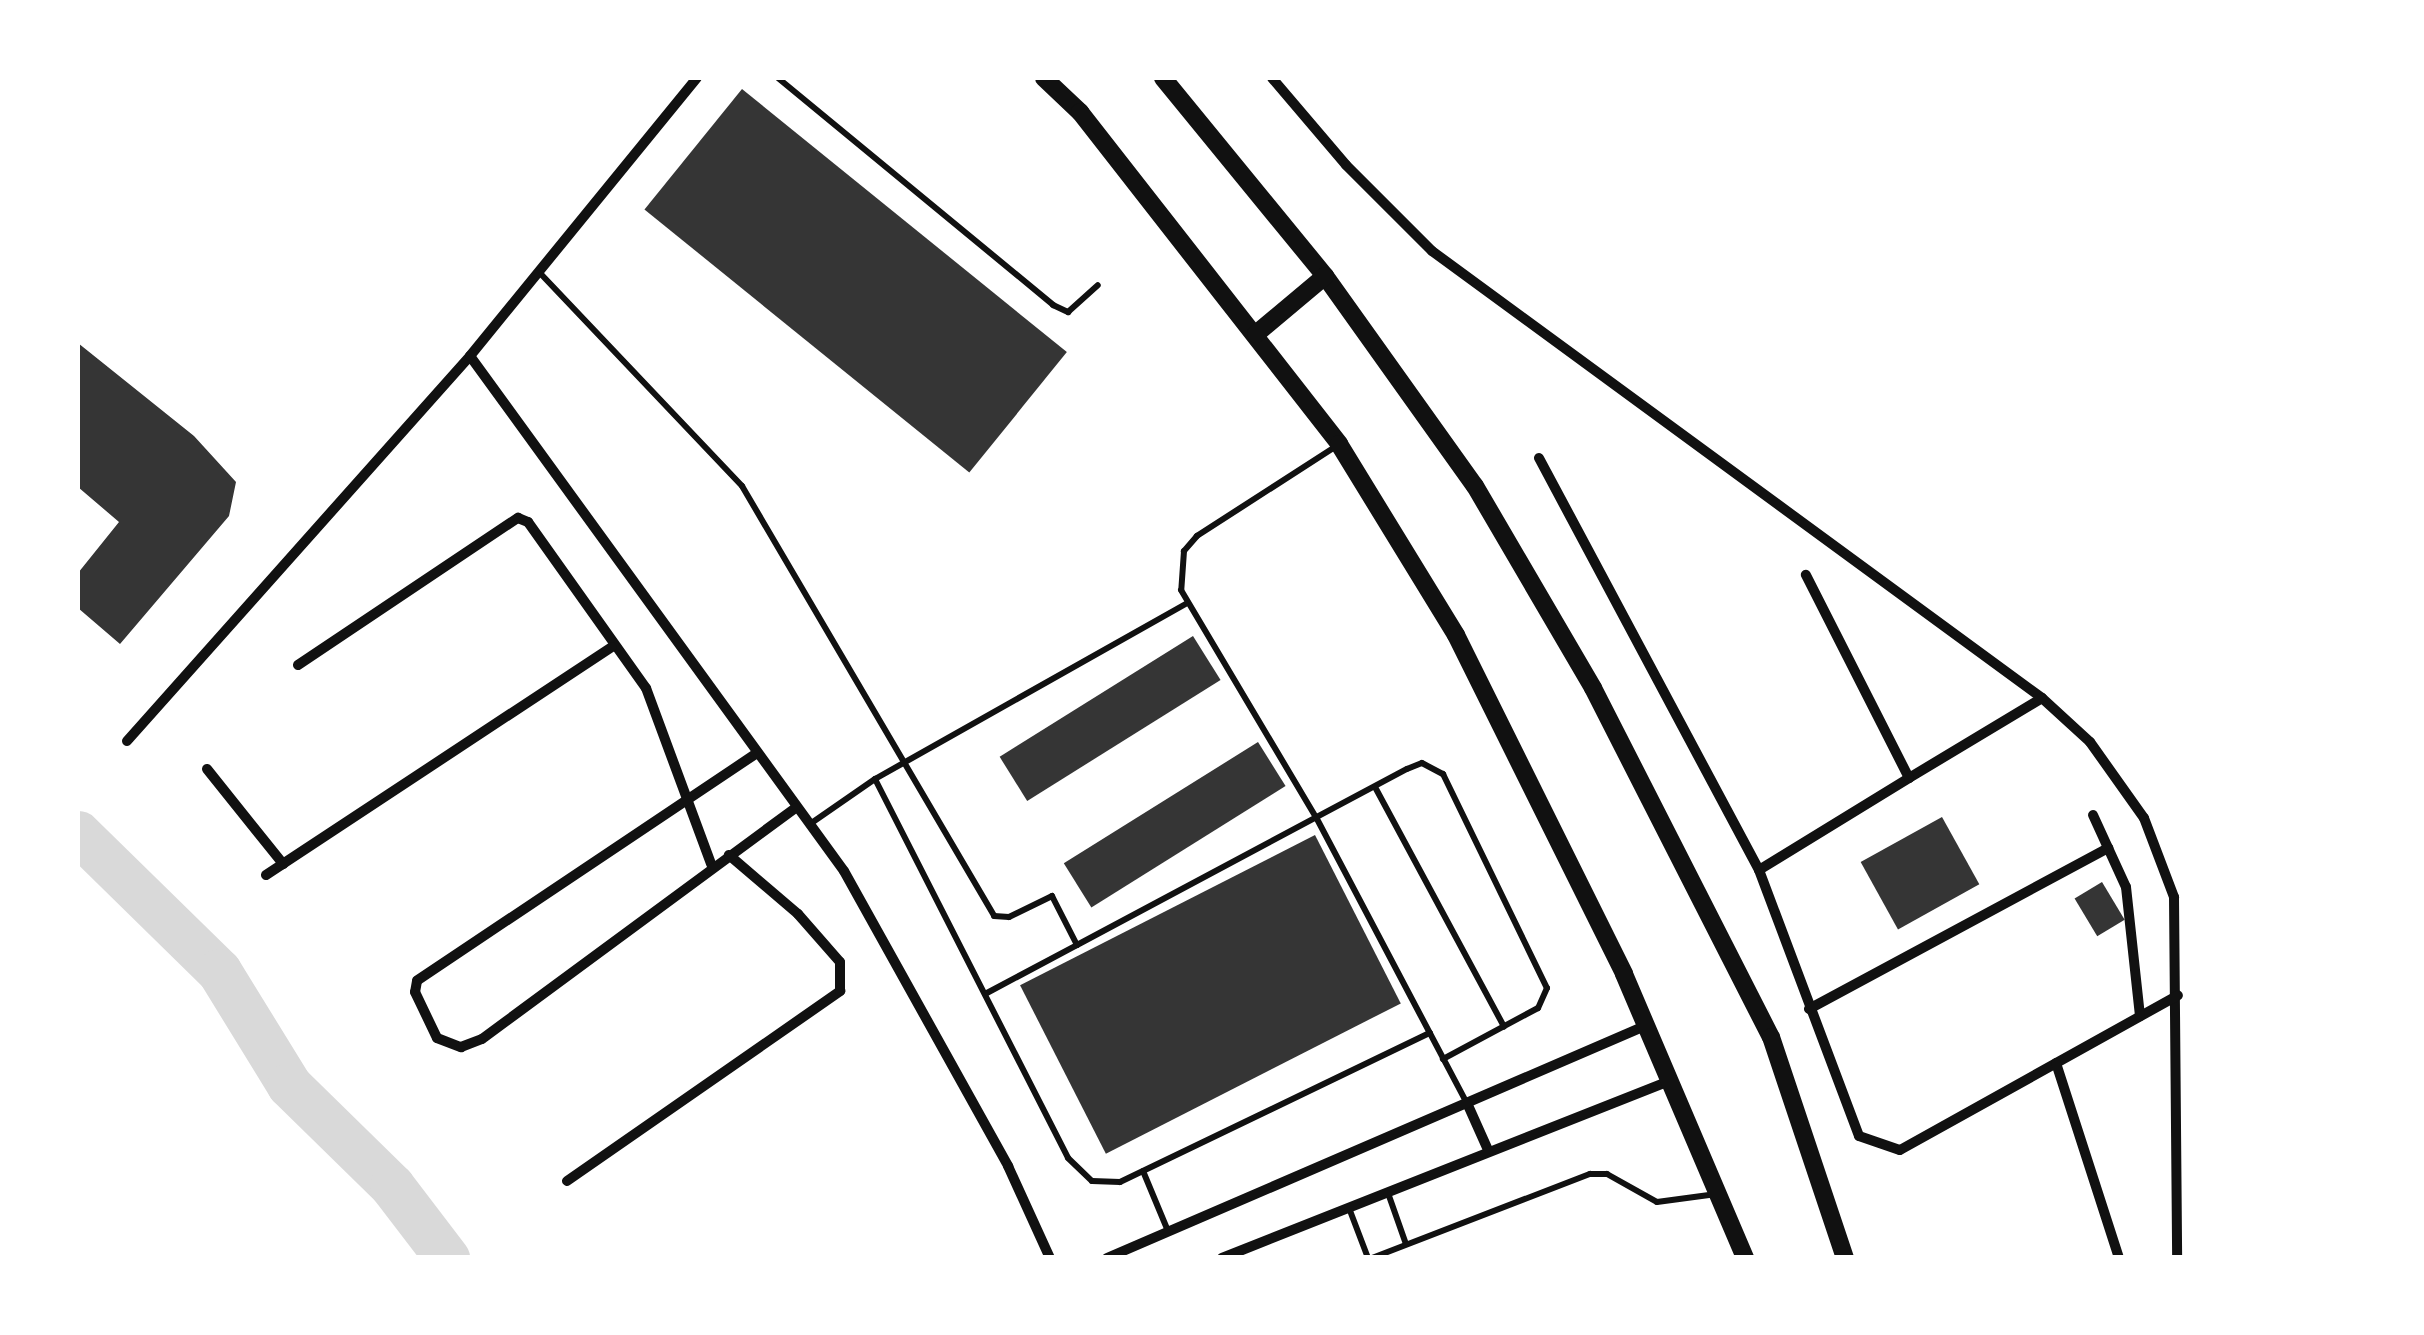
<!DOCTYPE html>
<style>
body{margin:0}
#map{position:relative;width:2424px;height:1335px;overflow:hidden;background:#fff;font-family:Commissioner,sans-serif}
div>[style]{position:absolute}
.river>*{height:45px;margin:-22.5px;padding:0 22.5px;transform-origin:22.5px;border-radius:22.5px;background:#d9d9d9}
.building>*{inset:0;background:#353535;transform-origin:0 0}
.service>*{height:6px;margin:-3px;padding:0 3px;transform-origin:3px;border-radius:3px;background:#111}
.minor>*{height:10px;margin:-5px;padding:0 5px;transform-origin:5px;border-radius:5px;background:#111}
.secondary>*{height:18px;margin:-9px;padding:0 9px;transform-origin:9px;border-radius:9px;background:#111}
span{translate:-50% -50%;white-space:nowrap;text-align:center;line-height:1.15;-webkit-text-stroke:8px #fff;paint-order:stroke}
.frame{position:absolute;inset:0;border:80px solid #fff;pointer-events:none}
</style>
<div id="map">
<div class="river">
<i style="left:78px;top:833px;width:197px;rotate:44.4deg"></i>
<i style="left:219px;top:971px;width:134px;rotate:58.4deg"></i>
<i style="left:289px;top:1085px;width:144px;rotate:44.4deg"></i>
<i style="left:392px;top:1186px;width:91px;rotate:52.6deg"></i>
</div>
<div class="building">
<i style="left:742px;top:89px;width:418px;height:155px;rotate:39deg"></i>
<i style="clip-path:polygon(78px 343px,194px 436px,236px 482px,229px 516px,120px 644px,78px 608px,78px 573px,119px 522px,78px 487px)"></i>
<i style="left:1193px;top:636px;width:52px;height:228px;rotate:58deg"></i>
<i style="left:1258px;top:742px;width:52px;height:229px;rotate:58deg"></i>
<i style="left:1942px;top:817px;width:77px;height:93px;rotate:61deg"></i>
<i style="left:1315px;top:835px;width:189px;height:331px;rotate:63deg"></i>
<i style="left:2102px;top:882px;width:44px;height:32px;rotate:59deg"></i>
</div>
<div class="service">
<i style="left:778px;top:78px;width:357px;rotate:39.5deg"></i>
<i style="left:1053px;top:305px;width:17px;rotate:25deg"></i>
<i style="left:1068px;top:312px;width:40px;rotate:-42deg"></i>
<i style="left:539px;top:272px;width:295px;rotate:46.5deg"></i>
<i style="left:742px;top:486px;width:498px;rotate:59.6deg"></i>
<i style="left:994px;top:916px;width:15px;rotate:4deg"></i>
<i style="left:1009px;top:917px;width:48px;rotate:-26deg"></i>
<i style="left:1052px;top:896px;width:55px;rotate:63deg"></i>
<i style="left:1077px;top:945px;width:374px;rotate:-28.1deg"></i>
<i style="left:1407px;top:769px;width:16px;rotate:-22deg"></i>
<i style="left:1422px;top:763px;width:24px;rotate:28deg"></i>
<i style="left:1443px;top:774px;width:238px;rotate:64.1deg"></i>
<i style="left:1547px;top:988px;width:22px;rotate:114deg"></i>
<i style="left:1538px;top:1008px;width:108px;rotate:151.8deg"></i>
<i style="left:1338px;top:445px;width:168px;rotate:147.2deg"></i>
<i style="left:1197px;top:536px;width:20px;rotate:131deg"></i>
<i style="left:1184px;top:551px;width:39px;rotate:94deg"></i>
<i style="left:1181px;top:590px;width:266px;rotate:59.3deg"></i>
<i style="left:1317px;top:819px;width:321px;rotate:62.2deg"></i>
<i style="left:875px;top:779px;width:425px;rotate:63deg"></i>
<i style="left:1068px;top:1158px;width:33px;rotate:44deg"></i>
<i style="left:1092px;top:1181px;width:28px;rotate:2deg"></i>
<i style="left:1120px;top:1182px;width:344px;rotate:-25.7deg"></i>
<i style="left:1375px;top:787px;width:272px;rotate:61.7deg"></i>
<i style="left:810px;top:824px;width:79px;rotate:-34.7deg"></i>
<i style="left:875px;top:779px;width:357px;rotate:-29.4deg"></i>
<i style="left:985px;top:994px;width:104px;rotate:-28deg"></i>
<i style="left:1143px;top:1171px;width:65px;rotate:67.4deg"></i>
<i style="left:1388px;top:1193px;width:54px;rotate:70.6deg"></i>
<i style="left:1349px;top:1208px;width:53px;rotate:69.2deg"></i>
<i style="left:1372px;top:1258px;width:234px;rotate:-21.1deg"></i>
<i style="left:1590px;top:1174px;width:17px"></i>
<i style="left:1607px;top:1174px;width:57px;rotate:29.2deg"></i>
<i style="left:1657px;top:1202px;width:60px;rotate:-7.7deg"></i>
</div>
<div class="minor">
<i style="left:1272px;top:78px;width:114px;rotate:49.6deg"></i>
<i style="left:1346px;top:165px;width:122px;rotate:45deg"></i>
<i style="left:1432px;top:251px;width:756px;rotate:36.23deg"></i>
<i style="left:2042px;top:698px;width:65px;rotate:42.5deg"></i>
<i style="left:2090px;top:742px;width:93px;rotate:54.6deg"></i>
<i style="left:2144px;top:818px;width:85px;rotate:69.2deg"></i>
<i style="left:2174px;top:897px;width:361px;rotate:89.5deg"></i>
<i style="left:470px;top:356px;width:636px;rotate:54.01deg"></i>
<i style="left:844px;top:871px;width:338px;rotate:60.9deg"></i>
<i style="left:1008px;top:1166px;width:101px;rotate:65.5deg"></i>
<i style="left:1539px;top:458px;width:467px;rotate:61.9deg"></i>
<i style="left:1759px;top:870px;width:284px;rotate:69.4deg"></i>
<i style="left:1859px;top:1136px;width:43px;rotate:18.9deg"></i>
<i style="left:1900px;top:1150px;width:318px;rotate:-29.1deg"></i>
<i style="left:298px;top:665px;width:265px;rotate:-33.8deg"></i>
<i style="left:518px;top:518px;width:11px;rotate:22deg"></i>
<i style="left:528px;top:522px;width:204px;rotate:54.6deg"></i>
<i style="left:646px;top:688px;width:188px;rotate:69.7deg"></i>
<i style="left:127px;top:741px;width:516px;rotate:-48.3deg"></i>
<i style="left:470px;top:356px;width:359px;rotate:-50.8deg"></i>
<i style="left:757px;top:753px;width:409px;rotate:146.2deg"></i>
<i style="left:417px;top:981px;width:11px;rotate:100deg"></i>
<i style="left:415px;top:992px;width:51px;rotate:64.4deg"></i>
<i style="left:437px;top:1038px;width:26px;rotate:21deg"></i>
<i style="left:461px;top:1047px;width:22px;rotate:-21deg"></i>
<i style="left:482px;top:1039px;width:389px;rotate:-36.4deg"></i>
<i style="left:207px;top:769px;width:122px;rotate:51.3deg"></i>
<i style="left:1909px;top:778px;width:155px;rotate:-31deg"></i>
<i style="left:2093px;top:815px;width:79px;rotate:65.4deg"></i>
<i style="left:2126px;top:887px;width:130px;rotate:83.8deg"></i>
<i style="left:1759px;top:870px;width:176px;rotate:-31.5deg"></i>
<i style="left:1909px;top:778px;width:228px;rotate:-116.9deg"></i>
<i style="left:266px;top:875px;width:414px;rotate:-33.4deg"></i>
<i style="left:1809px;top:1009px;width:340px;rotate:-28.3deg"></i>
<i style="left:2056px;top:1063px;width:205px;rotate:72.1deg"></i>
<i style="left:1467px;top:1103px;width:51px;rotate:65.9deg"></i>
<i style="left:567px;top:1181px;width:333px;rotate:-34.8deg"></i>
<i style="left:840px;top:991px;width:29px;rotate:-90deg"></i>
<i style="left:840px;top:962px;width:64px;rotate:-131.2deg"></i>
<i style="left:798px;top:914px;width:91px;rotate:-139.5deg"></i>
<i style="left:1107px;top:1258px;width:586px;rotate:-23.33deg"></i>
<i style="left:1222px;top:1258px;width:480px;rotate:-21.6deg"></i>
</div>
<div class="secondary">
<i style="left:1044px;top:78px;width:50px;rotate:43.4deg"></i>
<i style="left:1080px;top:112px;width:421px;rotate:52deg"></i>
<i style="left:1339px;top:444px;width:224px;rotate:58.5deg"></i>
<i style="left:1456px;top:635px;width:378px;rotate:63.6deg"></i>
<i style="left:1624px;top:974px;width:309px;rotate:66.9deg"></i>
<i style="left:1163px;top:78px;width:256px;rotate:50.7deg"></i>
<i style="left:1325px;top:276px;width:258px;rotate:54.5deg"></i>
<i style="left:1475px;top:486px;width:234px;rotate:59.7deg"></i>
<i style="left:1593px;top:688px;width:392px;rotate:63deg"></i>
<i style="left:1771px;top:1037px;width:233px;rotate:71.5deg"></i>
<i style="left:1256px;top:334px;width:90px;rotate:-40deg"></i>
</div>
<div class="frame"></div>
</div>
